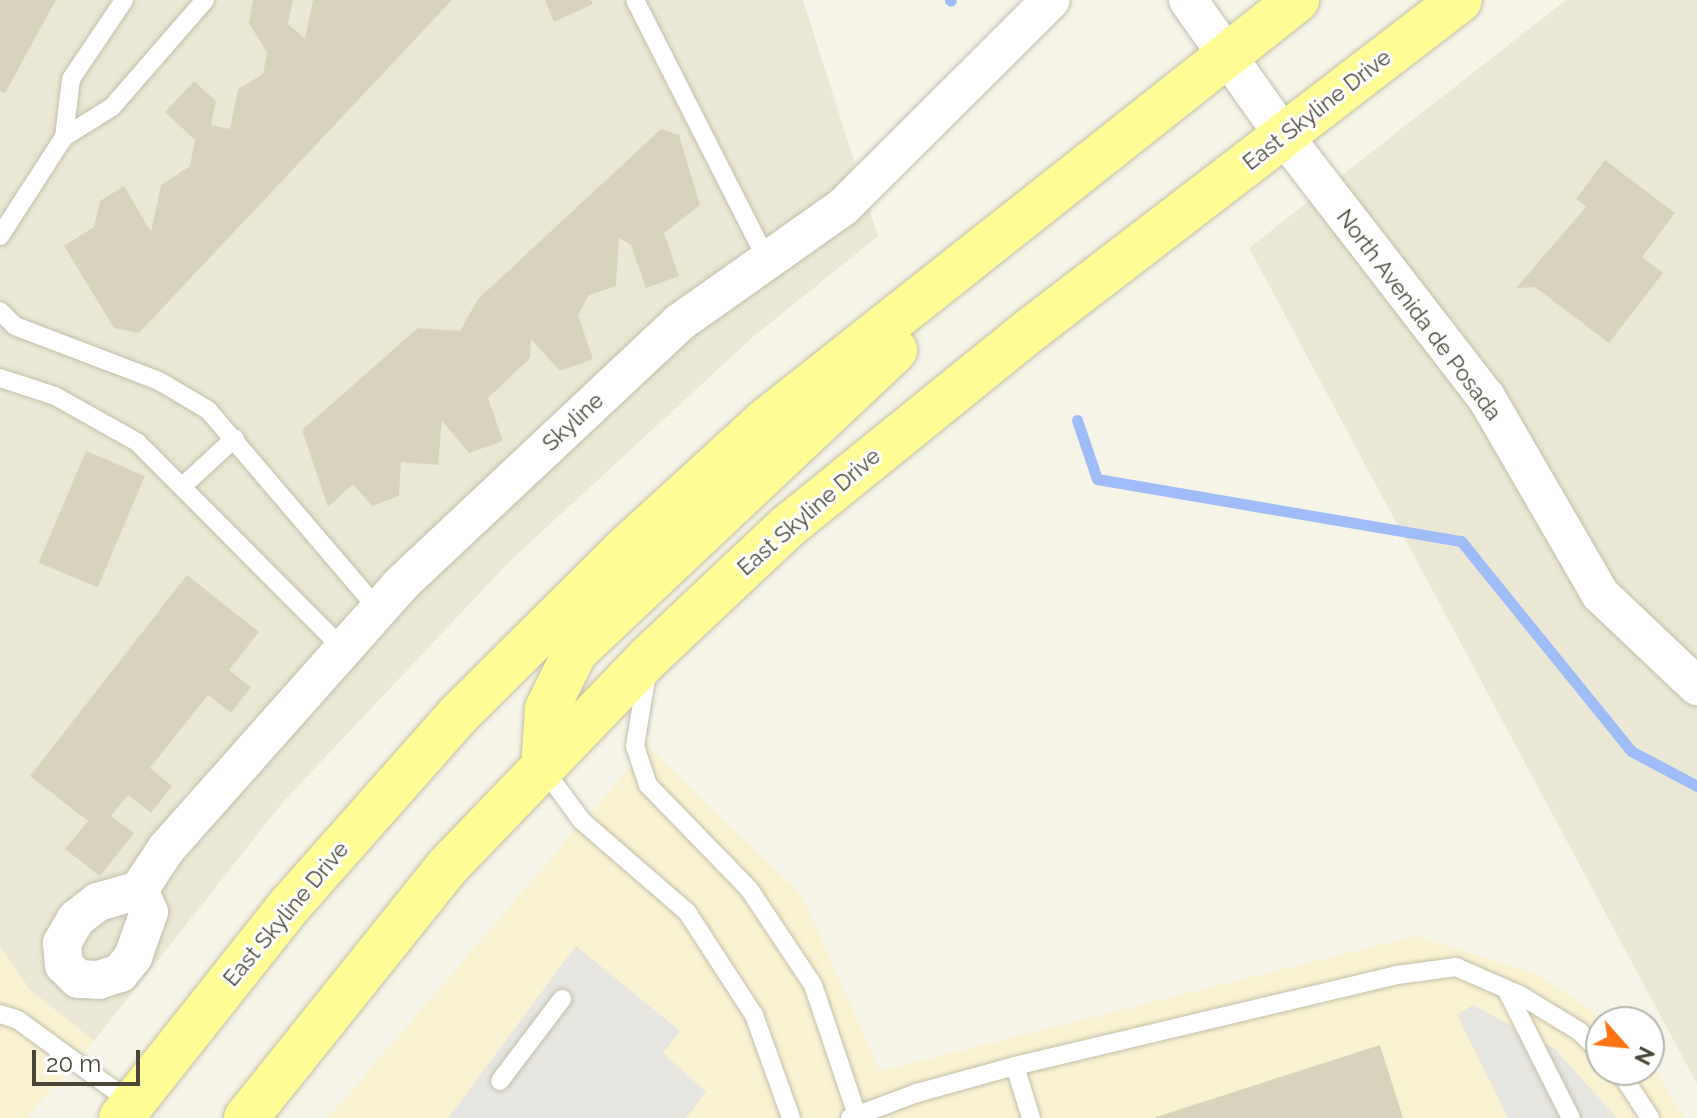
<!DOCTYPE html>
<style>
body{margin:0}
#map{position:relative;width:1697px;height:1118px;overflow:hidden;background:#f5f4e7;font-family:Raleway,sans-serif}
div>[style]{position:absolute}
.residential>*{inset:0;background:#eae8d5}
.commercial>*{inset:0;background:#f9f2d1}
.parking>*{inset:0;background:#e6e5df}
.stream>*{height:11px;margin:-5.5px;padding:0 5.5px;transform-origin:5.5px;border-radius:5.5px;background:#9ebcf7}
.building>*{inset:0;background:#d8d4bb;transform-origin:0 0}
.roads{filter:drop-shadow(0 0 2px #c2bfa9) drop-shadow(0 0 2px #c2bfa9)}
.service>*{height:18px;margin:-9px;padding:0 9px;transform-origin:9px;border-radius:9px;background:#fff}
.minor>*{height:38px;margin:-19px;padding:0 19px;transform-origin:19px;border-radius:19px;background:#fff}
.primary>*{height:44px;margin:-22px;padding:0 22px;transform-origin:22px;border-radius:22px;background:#fffc96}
span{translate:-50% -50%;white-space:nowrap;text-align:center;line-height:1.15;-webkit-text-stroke:6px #fff;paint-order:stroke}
.street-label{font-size:22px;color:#494635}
.north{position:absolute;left:1585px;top:1006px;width:80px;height:80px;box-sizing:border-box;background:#fff;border:2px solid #b6b5ae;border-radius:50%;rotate:117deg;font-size:22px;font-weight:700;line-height:32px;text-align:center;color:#494635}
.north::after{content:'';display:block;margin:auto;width:28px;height:36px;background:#ff7314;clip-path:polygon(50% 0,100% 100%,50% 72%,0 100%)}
.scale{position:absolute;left:32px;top:1050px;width:108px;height:36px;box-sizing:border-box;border:4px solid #494635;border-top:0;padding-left:10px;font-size:24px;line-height:28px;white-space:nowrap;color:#494635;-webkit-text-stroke:6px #fff;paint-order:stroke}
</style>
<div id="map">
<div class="residential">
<i style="clip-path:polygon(0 0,803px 0,878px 236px,753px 337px,511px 560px,283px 802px,94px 1041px,30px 990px,0 947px)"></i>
<i style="clip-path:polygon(1566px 0,1697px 0,1697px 1084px,1249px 248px)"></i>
</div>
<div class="commercial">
<i style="clip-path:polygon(648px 746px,802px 896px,880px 1071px,1415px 936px,1535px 973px,1608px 1022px,1601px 1022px,1601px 1070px,1649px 1070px,1649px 1059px,1684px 1118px,328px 1118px)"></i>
<i style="clip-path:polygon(0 947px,30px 990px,94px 1041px,27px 1118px,0 1118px)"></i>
</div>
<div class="parking">
<i style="clip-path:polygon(576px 946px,680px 1031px,663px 1053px,706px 1092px,686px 1118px,448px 1118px)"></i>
<i style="clip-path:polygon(1473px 1005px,1555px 1049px,1617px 1118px,1508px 1118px,1457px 1015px)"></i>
</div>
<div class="stream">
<i style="left:950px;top:0;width:1px;rotate:45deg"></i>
<i style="left:1077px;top:420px;width:62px;rotate:71.3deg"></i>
<i style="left:1097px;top:479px;width:369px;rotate:9.7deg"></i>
<i style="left:1461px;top:541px;width:270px;rotate:51deg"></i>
<i style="left:1631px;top:751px;width:75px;rotate:27.9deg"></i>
</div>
<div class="building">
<i style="clip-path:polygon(0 0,56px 0,5px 93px,0 91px)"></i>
<i style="clip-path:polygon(253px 0,293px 0,288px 24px,305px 39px,313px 0,452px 0,139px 333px,114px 328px,64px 246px,94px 227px,100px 201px,124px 186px,151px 232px,161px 185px,190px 166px,195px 140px,165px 112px,194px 81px,216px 101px,211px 125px,230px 129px,238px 89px,263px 74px,267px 53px,249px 23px)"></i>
<i style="clip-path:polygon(545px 0,591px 0,593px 4px,554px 22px)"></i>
<i style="clip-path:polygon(661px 129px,679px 135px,700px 205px,664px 233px,679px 276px,646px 288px,631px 245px,619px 238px,616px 286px,589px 295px,578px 315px,593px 359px,560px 371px,531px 339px,530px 358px,488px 398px,503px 441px,469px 453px,442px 421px,438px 465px,401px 462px,399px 496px,372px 506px,353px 484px,328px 507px,302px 430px,418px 328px,460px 331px,478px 299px)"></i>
<i style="clip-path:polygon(1605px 160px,1675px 213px,1642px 257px,1663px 273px,1609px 343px,1535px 287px,1516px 288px,1586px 207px,1576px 199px)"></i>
<i style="left:86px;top:451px;width:64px;height:121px;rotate:23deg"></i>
<i style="clip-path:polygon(187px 575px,259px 632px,229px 670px,251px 687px,231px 713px,208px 695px,150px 768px,172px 786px,151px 813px,128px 795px,111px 816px,134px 833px,100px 876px,65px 849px,88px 821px,30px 776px)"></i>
<i style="clip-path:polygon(1380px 1045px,1403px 1118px,1156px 1118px,1156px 1117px)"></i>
</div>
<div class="roads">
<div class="service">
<i style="left:635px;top:0;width:292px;rotate:63.1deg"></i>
<i style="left:64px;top:137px;width:58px;rotate:-83.1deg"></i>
<i style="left:71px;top:79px;width:95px;rotate:-56.1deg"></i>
<i style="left:0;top:236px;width:118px;rotate:-57.1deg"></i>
<i style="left:64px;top:137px;width:57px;rotate:-32deg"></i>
<i style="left:112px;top:107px;width:142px;rotate:-49deg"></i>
<i style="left:0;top:311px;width:21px;rotate:45deg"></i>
<i style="left:15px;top:326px;width:154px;rotate:20.9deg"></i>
<i style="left:159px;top:381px;width:57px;rotate:30.6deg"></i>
<i style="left:208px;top:410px;width:262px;rotate:49.5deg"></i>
<i style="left:0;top:378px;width:58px;rotate:18.1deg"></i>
<i style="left:55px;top:396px;width:94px;rotate:29.3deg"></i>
<i style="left:137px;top:442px;width:292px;rotate:45.1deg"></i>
<i style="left:184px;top:485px;width:69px;rotate:-42.7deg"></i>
<i style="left:647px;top:673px;width:74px;rotate:99.3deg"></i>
<i style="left:635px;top:746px;width:41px;rotate:71.6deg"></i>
<i style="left:648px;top:785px;width:145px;rotate:45.8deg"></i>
<i style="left:749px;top:889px;width:115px;rotate:56.3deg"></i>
<i style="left:813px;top:985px;width:137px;rotate:71.3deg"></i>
<i style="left:543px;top:768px;width:66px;rotate:53.7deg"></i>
<i style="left:582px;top:821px;width:139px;rotate:40.9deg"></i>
<i style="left:687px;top:912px;width:123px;rotate:57deg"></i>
<i style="left:754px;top:1015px;width:109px;rotate:70.2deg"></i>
<i style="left:1506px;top:989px;width:144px;rotate:63.3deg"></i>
<i style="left:0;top:1014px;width:19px;rotate:18deg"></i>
<i style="left:18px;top:1020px;width:141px;rotate:36.1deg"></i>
<i style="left:1015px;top:1066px;width:54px;rotate:72.9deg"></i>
<i style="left:1619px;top:1070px;width:57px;rotate:57.1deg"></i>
<i style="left:500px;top:1081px;width:103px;rotate:-52.9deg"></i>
<i style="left:850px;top:1118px;width:72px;rotate:-20.5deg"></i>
<i style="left:917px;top:1093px;width:102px;rotate:-15.4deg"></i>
<i style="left:1015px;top:1066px;width:393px;rotate:-13.4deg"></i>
<i style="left:1397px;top:975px;width:60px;rotate:-7.7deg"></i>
<i style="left:1456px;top:967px;width:70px;rotate:23.6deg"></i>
<i style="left:1520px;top:995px;width:69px;rotate:31.4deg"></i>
<i style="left:1579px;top:1031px;width:30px;rotate:44deg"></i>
</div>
<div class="minor">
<i style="left:1188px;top:0;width:166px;rotate:54.8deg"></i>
<i style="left:1284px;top:136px;width:330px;rotate:52.3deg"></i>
<i style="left:1486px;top:397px;width:228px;rotate:59.9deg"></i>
<i style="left:1600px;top:594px;width:134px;rotate:43.5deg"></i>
<i style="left:139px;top:890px;width:24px;rotate:66deg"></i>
<i style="left:149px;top:912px;width:48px;rotate:109.6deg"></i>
<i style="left:133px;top:957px;width:21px;rotate:129deg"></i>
<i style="left:120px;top:973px;width:22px;rotate:162deg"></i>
<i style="left:99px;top:980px;width:21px;rotate:-177deg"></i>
<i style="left:78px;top:979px;width:20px;rotate:-135deg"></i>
<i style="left:64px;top:965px;width:22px;rotate:-95deg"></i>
<i style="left:62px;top:943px;width:28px;rotate:-60deg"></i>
<i style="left:76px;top:919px;width:28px;rotate:-38deg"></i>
<i style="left:98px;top:902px;width:43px;rotate:-16.3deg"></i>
<i style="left:139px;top:890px;width:49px;rotate:-56.6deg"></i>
<i style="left:166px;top:849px;width:353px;rotate:-48.4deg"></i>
<i style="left:400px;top:585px;width:384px;rotate:-43.2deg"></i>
<i style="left:680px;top:322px;width:199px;rotate:-35.2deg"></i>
<i style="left:843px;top:207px;width:293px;rotate:-44.9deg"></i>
</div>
<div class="primary">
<i style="left:543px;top:768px;width:59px;rotate:-86.1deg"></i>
<i style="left:547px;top:709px;width:64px;rotate:-63.8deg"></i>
<i style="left:575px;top:652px;width:440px;rotate:-43.3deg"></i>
<i style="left:121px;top:1118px;width:272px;rotate:-51.6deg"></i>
<i style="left:290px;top:905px;width:252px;rotate:-48.5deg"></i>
<i style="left:457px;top:716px;width:235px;rotate:-44.8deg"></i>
<i style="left:624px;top:550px;width:190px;rotate:-42.4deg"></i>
<i style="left:764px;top:422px;width:680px;rotate:-38.37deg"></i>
<i style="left:246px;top:1118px;width:322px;rotate:-51.3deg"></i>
<i style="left:447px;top:867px;width:291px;rotate:-46.1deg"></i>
<i style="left:649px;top:657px;width:190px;rotate:-43.3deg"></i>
<i style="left:787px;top:527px;width:316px;rotate:-39deg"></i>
<i style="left:1033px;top:328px;width:538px;rotate:-37.53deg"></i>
</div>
</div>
<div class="street-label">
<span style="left:1317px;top:110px;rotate:-38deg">East Skyline Drive</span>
<span style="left:1419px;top:315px;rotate:53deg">North Avenida de Posada</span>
<span style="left:573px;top:422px;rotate:-43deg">Skyline</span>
<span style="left:809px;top:512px;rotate:-41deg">East Skyline Drive</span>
<span style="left:286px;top:914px;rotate:-50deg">East Skyline Drive</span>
</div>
<div class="north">N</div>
<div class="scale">20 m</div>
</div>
